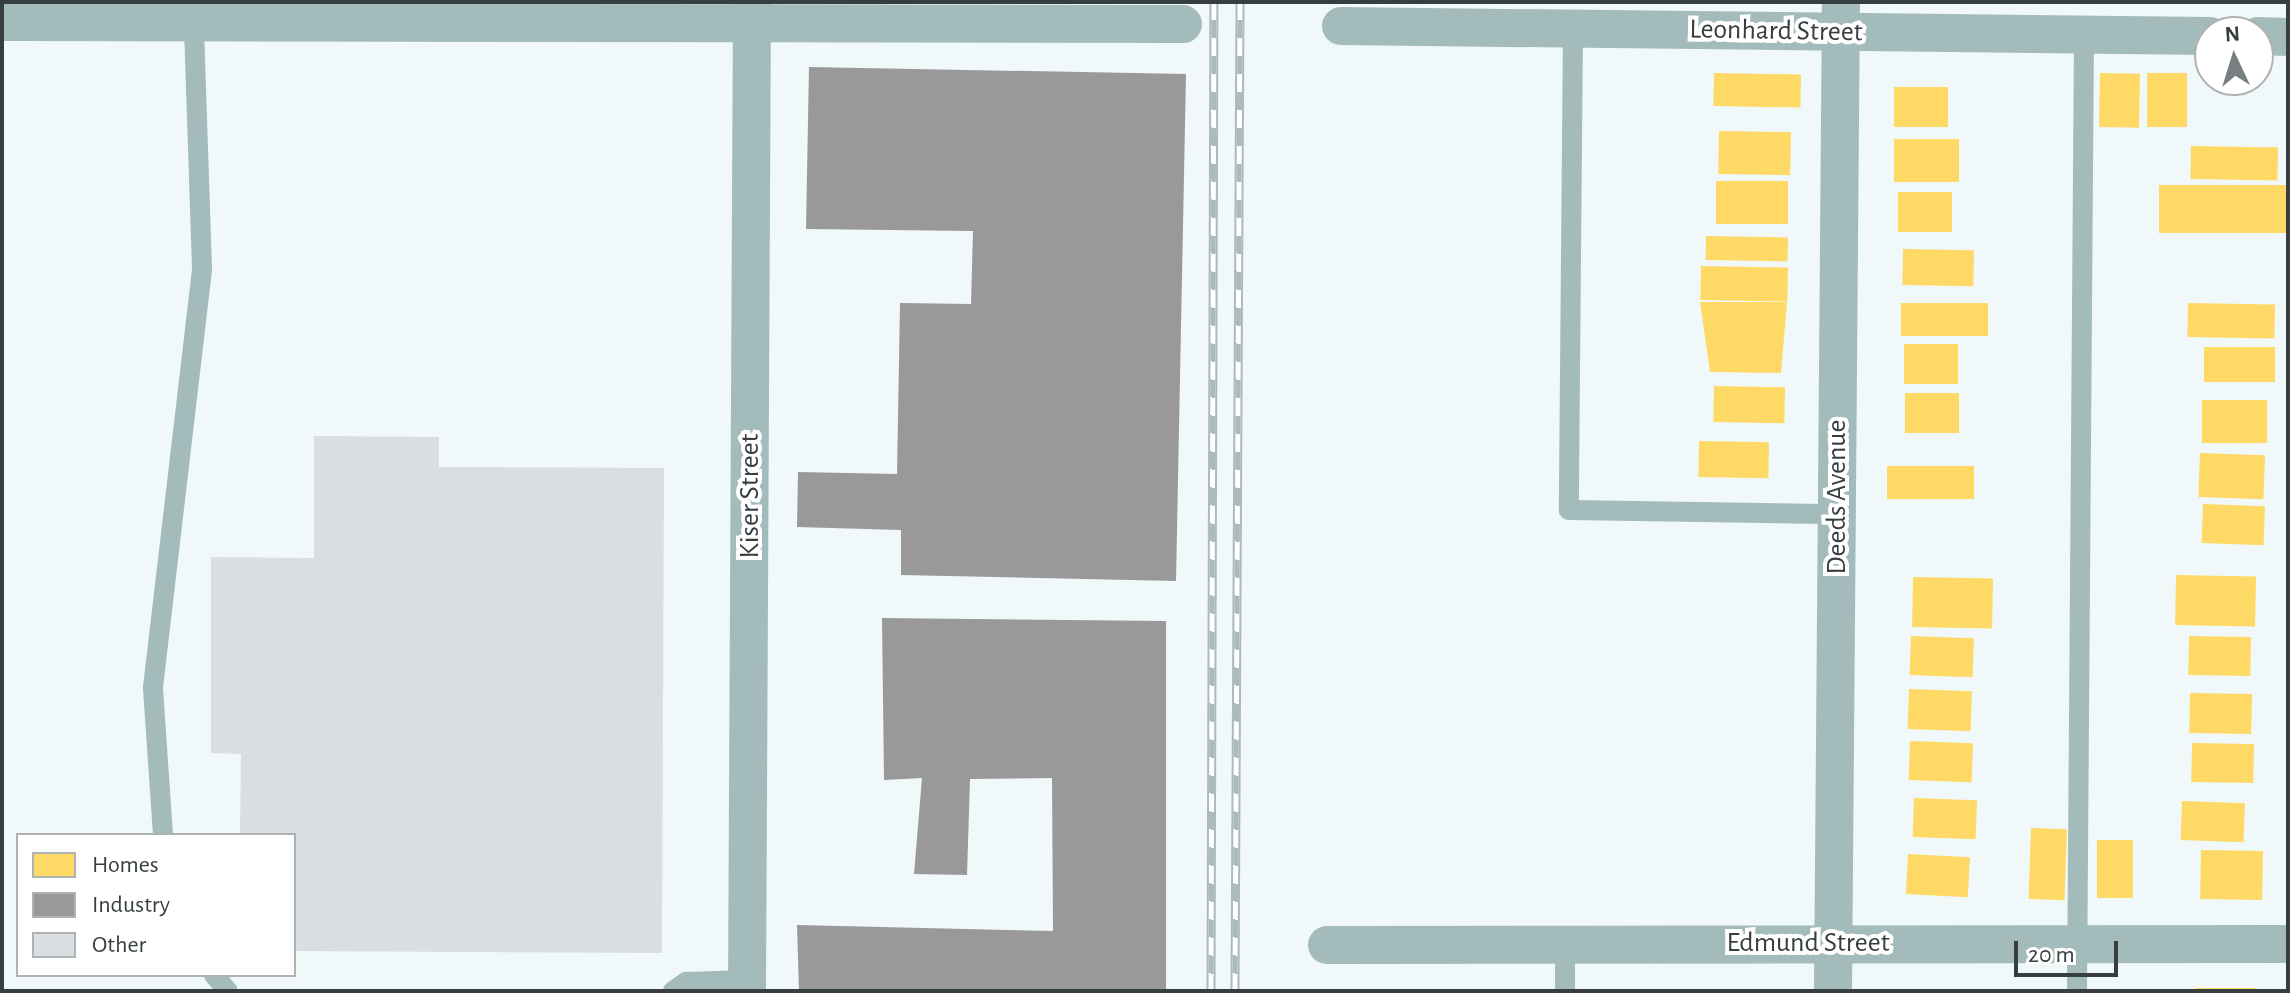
<!DOCTYPE html>
<style>
body{margin:0}
#map{position:relative;width:2290px;height:993px;overflow:hidden;background:#f0f8fa;font-family:"Alegreya Sans",sans-serif}
div>[style]{position:absolute}
.homes>*{inset:0;background:#ffd966;transform-origin:0 0}
.industry>*{inset:0;background:#999}
.building>*{inset:0;background:#d8dee1}
.service>*{height:20px;margin:-10px;padding:0 10px;transform-origin:10px;border-radius:10px;background:#a3bcbb}
.minor>*{height:38px;margin:-19px;padding:0 19px;transform-origin:19px;border-radius:19px;background:#a3bcbb}
.rail>*{height:9px;margin-top:-4.5px;transform-origin:0;background:repeating-linear-gradient(90deg,#fff 0 18px,#abbbba 0 36px);box-sizing:border-box;border-block:2px solid #abbbba}
span{translate:-50% -50%;white-space:nowrap;text-align:center;line-height:1.15;-webkit-text-stroke:8px #fff;paint-order:stroke}
.street-label{font-size:28px;color:#373e40}
.frame{position:absolute;inset:0;border:4px solid #373e40;pointer-events:none}
.legend{position:absolute;left:16px;top:833px;width:280px;height:144px;box-sizing:border-box;background:#fff;border:2px solid #afb2b3;margin:0;padding:10px 14px;list-style:none;font-size:24px;color:#373e40}
.legend li{display:flex;align-items:center;gap:16px;height:40px}
.legend b{width:40px;border:2px solid #afb2b3}
.north{position:absolute;left:2194px;top:16px;width:80px;height:80px;box-sizing:border-box;background:#fff;border:2px solid #afb2b3;border-radius:50%;rotate:356deg;font-size:22px;font-weight:700;line-height:32px;text-align:center;color:#373e40}
.north::after{content:'';display:block;margin:auto;width:28px;height:36px;background:#787f81;clip-path:polygon(50% 0,100% 100%,50% 72%,0 100%)}
.scale{position:absolute;left:2014px;top:941px;width:104px;height:36px;box-sizing:border-box;border:4px solid #373e40;border-top:0;padding-left:10px;font-size:24px;line-height:28px;white-space:nowrap;color:#373e40;-webkit-text-stroke:6px #fff;paint-order:stroke}
</style>
<div id="map">
<div class="homes">
<i style="left:1714px;top:73px;width:87px;height:33px;rotate:1deg"></i>
<i style="left:2100px;top:73px;width:40px;height:54px;rotate:1deg"></i>
<i style="left:2147px;top:73px;width:40px;height:54px"></i>
<i style="left:1894px;top:87px;width:54px;height:40px"></i>
<i style="left:1719px;top:131px;width:72px;height:43px;rotate:1deg"></i>
<i style="left:1894px;top:139px;width:65px;height:43px"></i>
<i style="left:2191px;top:146px;width:87px;height:33px;rotate:1deg"></i>
<i style="left:1716px;top:181px;width:72px;height:43px"></i>
<i style="left:2159px;top:185px;width:129px;height:48px"></i>
<i style="left:1898px;top:192px;width:54px;height:40px"></i>
<i style="left:1706px;top:236px;width:82px;height:24px;rotate:1deg"></i>
<i style="left:1903px;top:249px;width:71px;height:36px;rotate:1deg"></i>
<i style="left:1701px;top:266px;width:87px;height:34px;rotate:1deg"></i>
<i style="clip-path:polygon(1700px 302px,1787px 302px,1781px 373px,1710px 372px)"></i>
<i style="left:1901px;top:303px;width:87px;height:33px"></i>
<i style="left:2188px;top:303px;width:87px;height:34px;rotate:1deg"></i>
<i style="left:1904px;top:344px;width:54px;height:40px"></i>
<i style="left:2204px;top:347px;width:71px;height:35px"></i>
<i style="left:1714px;top:386px;width:71px;height:36px;rotate:1deg"></i>
<i style="left:1905px;top:393px;width:54px;height:40px"></i>
<i style="left:2202px;top:400px;width:65px;height:43px"></i>
<i style="left:1699px;top:441px;width:70px;height:36px;rotate:1deg"></i>
<i style="left:2200px;top:453px;width:65px;height:44px;rotate:2deg"></i>
<i style="left:1887px;top:466px;width:87px;height:33px"></i>
<i style="left:2203px;top:504px;width:62px;height:39px;rotate:2deg"></i>
<i style="left:2176px;top:575px;width:80px;height:50px;rotate:1deg"></i>
<i style="left:1913px;top:577px;width:80px;height:50px;rotate:1deg"></i>
<i style="left:1911px;top:636px;width:63px;height:39px;rotate:2deg"></i>
<i style="left:2189px;top:636px;width:62px;height:39px;rotate:1deg"></i>
<i style="left:1909px;top:689px;width:63px;height:40px;rotate:2deg"></i>
<i style="left:2190px;top:693px;width:62px;height:40px;rotate:1deg"></i>
<i style="left:1910px;top:741px;width:63px;height:39px;rotate:2deg"></i>
<i style="left:2192px;top:743px;width:62px;height:39px;rotate:1deg"></i>
<i style="left:1914px;top:798px;width:63px;height:39px;rotate:2deg"></i>
<i style="left:2182px;top:801px;width:63px;height:39px;rotate:2deg"></i>
<i style="left:2031px;top:828px;width:36px;height:71px;rotate:2deg"></i>
<i style="left:2097px;top:840px;width:36px;height:58px"></i>
<i style="left:2201px;top:850px;width:62px;height:49px;rotate:1deg"></i>
<i style="left:1908px;top:854px;width:62px;height:40px;rotate:3deg"></i>
<i style="left:2196px;top:988px;width:60px;height:3px"></i>
</div>
<div class="industry">
<i style="clip-path:polygon(809px 67px,1186px 74px,1176px 581px,901px 575px,901px 530px,797px 527px,798px 472px,897px 474px,900px 303px,971px 304px,973px 231px,806px 229px)"></i>
<i style="clip-path:polygon(882px 618px,1166px 621px,1166px 991px,799px 991px,797px 925px,1053px 931px,1052px 778px,970px 779px,967px 875px,914px 874px,922px 778px,884px 780px)"></i>
</div>
<div class="building">
<i style="clip-path:polygon(314px 436px,439px 437px,439px 467px,664px 468px,662px 953px,294px 951px,294px 835px,240px 835px,241px 754px,211px 753px,211px 557px,314px 558px)"></i>
</div>
<div class="service">
<i style="left:1573px;top:28px;width:482px;rotate:90.5deg"></i>
<i style="left:1569px;top:510px;width:268px;rotate:0.9deg"></i>
<i style="left:163px;top:835px;width:148px;rotate:-93.9deg"></i>
<i style="left:153px;top:687px;width:421px;rotate:-83.3deg"></i>
<i style="left:202px;top:269px;width:246px;rotate:-91.9deg"></i>
<i style="left:1565px;top:942px;width:49px;rotate:90deg"></i>
<i style="left:214px;top:975px;width:21px;rotate:49deg"></i>
<i style="left:673px;top:991px;width:16px;rotate:-35deg"></i>
<i style="left:686px;top:982px;width:61px;rotate:-1.9deg"></i>
<i style="left:2077px;top:991px;width:956px;rotate:-89.58deg"></i>
</div>
<div class="minor">
<i style="left:2px;top:22px;width:1181px;rotate:0.1deg"></i>
<i style="left:1341px;top:26px;width:869px;rotate:0.66deg"></i>
<i style="left:2258px;top:36px;width:30px;rotate:2deg"></i>
<i style="left:1327px;top:945px;width:961px;rotate:-0.06deg"></i>
<i style="left:747px;top:991px;width:989px;rotate:-89.71deg"></i>
<i style="left:1833px;top:991px;width:989px;rotate:-89.54deg"></i>
</div>
<div class="rail">
<i style="left:1211px;top:991px;width:989px;rotate:-89.83deg"></i>
<i style="left:1235px;top:991px;width:989px;rotate:-89.71deg"></i>
</div>
<div class="street-label">
<span style="left:1776px;top:31px;rotate:1deg">Leonhard Street</span>
<span style="left:750px;top:496px;rotate:-90deg">Kiser Street</span>
<span style="left:1837px;top:497px;rotate:-90deg">Deeds Avenue</span>
<span style="left:1808px;top:943px">Edmund Street</span>
</div>
<div class="frame"></div>
<ul class="legend">
<li><b style="height:22px;background:#ffd966"></b>Homes</li>
<li><b style="height:22px;background:#999"></b>Industry</li>
<li><b style="height:22px;background:#d8dee1"></b>Other</li>
</ul>
<div class="north">N</div>
<div class="scale">20 m</div>
</div>
